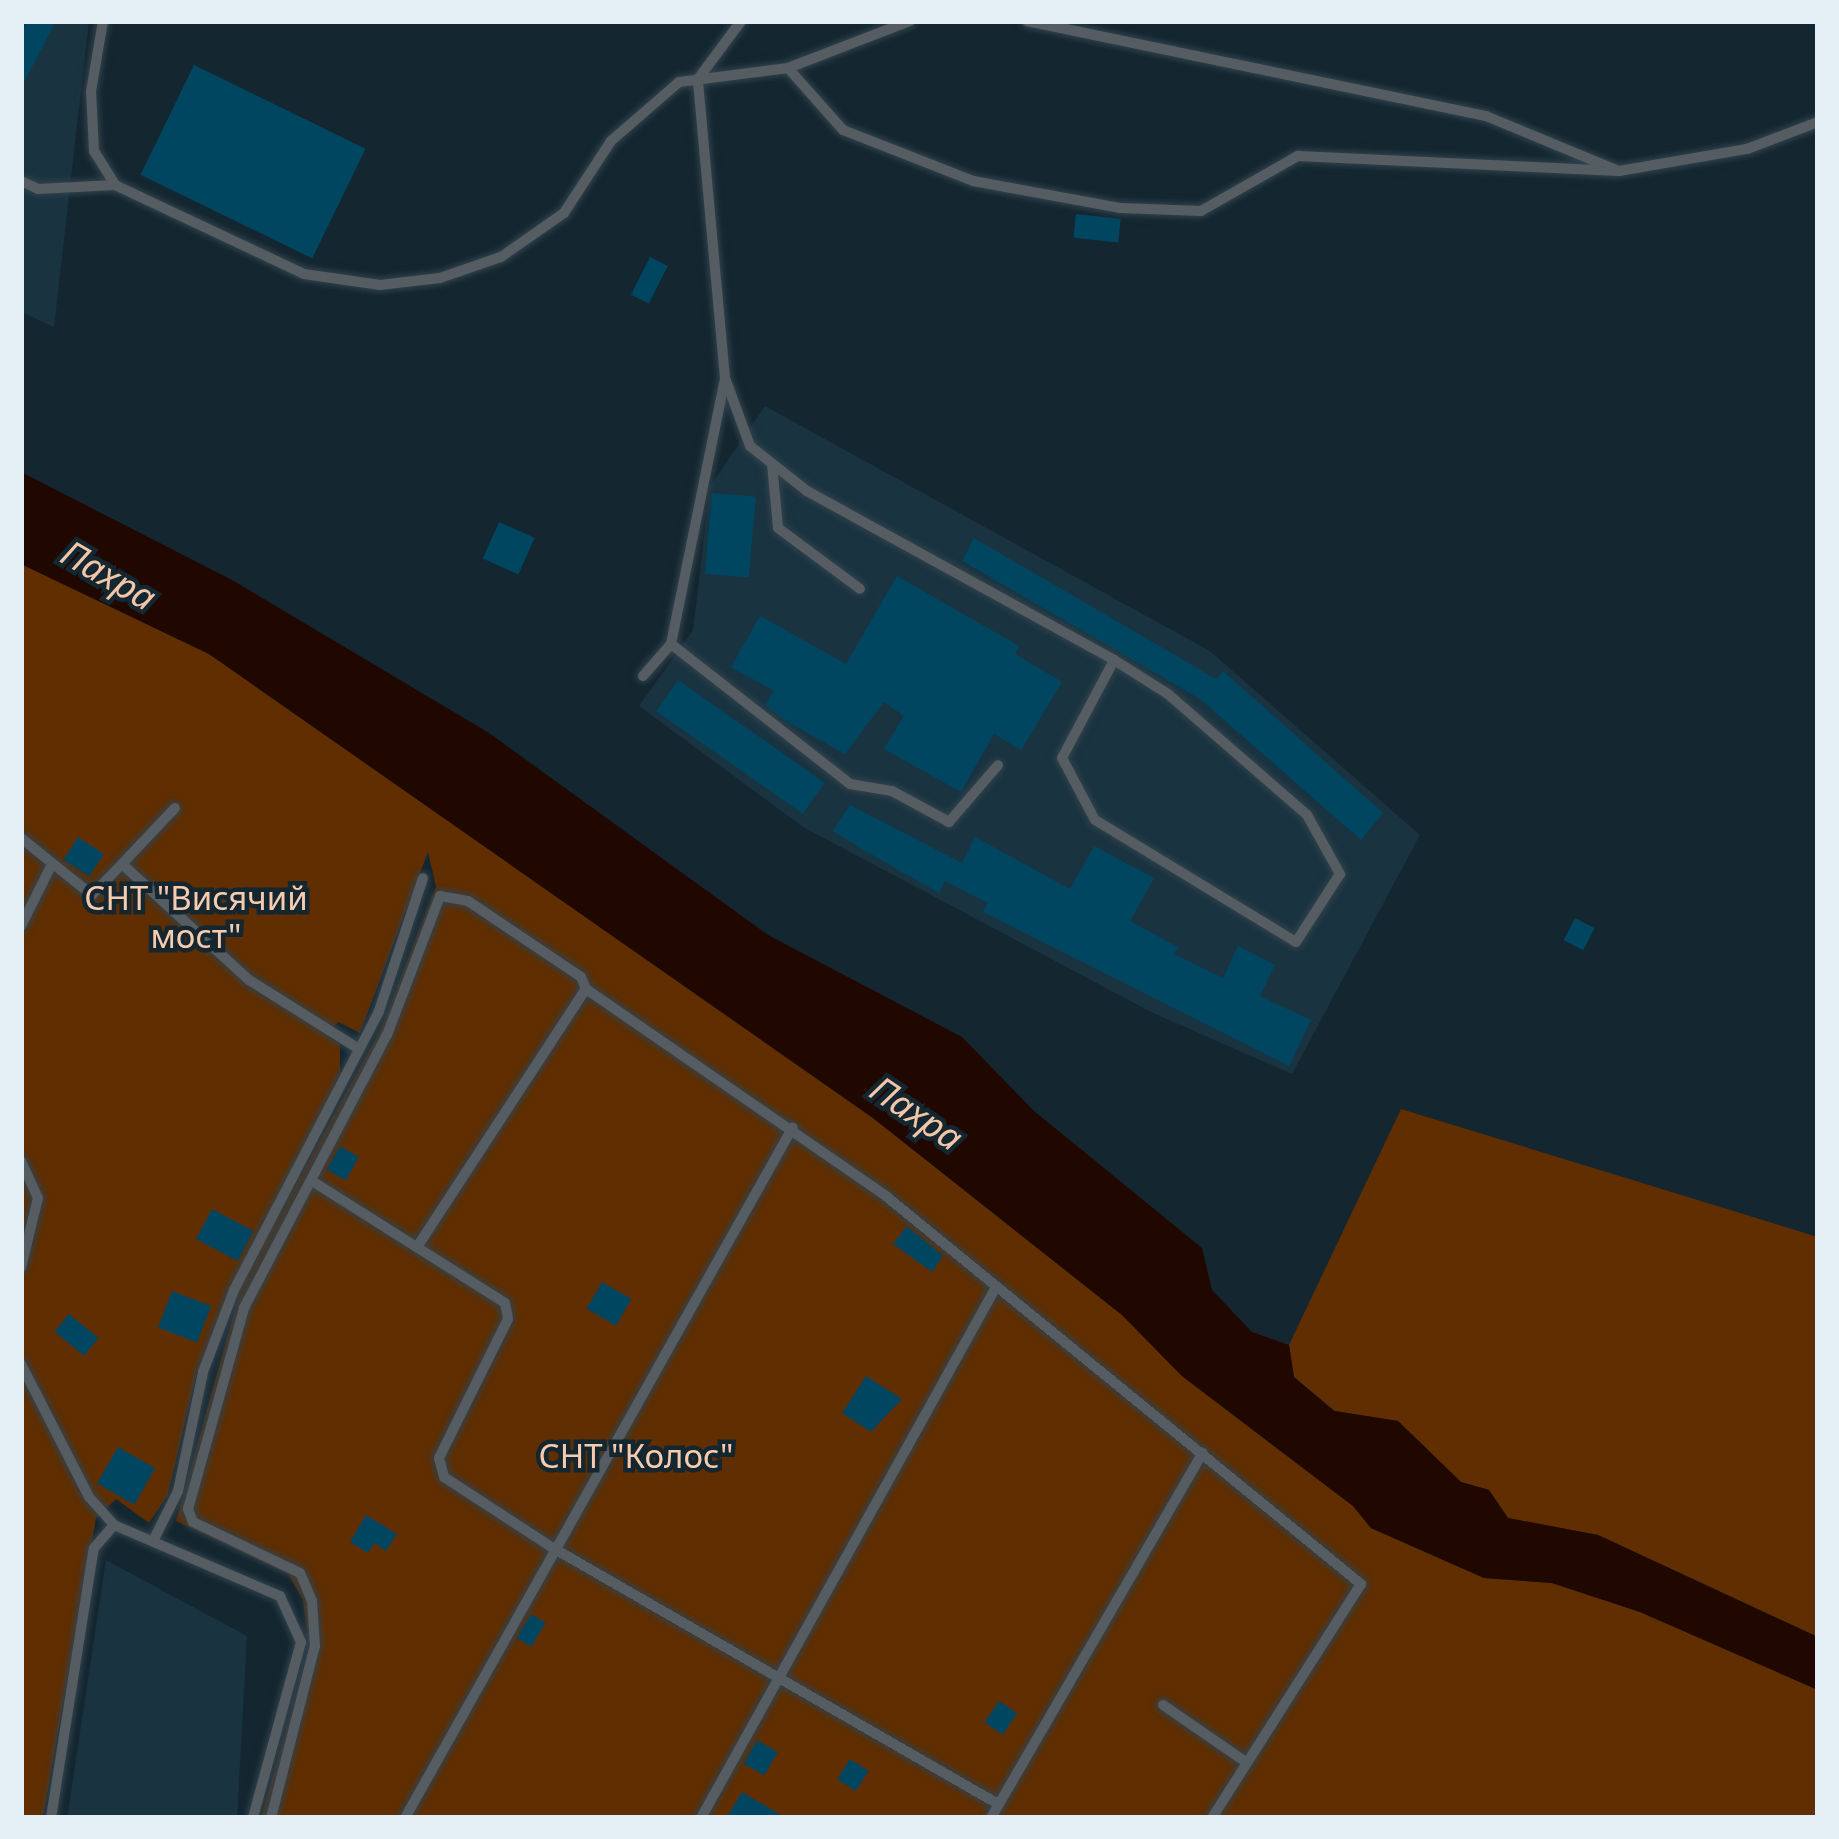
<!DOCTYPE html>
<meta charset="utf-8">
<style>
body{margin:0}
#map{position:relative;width:1839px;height:1839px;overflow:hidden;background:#142630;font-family:"Noto Sans",sans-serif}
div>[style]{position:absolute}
.built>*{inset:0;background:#193340}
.green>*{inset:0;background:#602e00}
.water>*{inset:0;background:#200800}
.building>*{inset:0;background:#004661;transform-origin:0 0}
.roads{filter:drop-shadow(0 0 3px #31424c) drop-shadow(0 0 3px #31424c)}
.lane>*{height:10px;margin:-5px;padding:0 5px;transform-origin:5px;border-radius:5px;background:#555d62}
span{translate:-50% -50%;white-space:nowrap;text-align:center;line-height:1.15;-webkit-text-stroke:9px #142630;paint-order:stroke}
.park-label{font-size:33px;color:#f7ccae}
.water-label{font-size:36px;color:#f2c6a9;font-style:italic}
.frame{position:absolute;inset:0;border:24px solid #e4eff6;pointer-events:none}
</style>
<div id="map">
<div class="built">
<i style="clip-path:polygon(21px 21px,89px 21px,54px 327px,21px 312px)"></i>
<i style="clip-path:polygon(765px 406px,1210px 651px,1420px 835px,1292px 1074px,1153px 1013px,803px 827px,639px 706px,693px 630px,710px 486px)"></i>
<i style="clip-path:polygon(106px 1560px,247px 1636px,237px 1818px,67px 1818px)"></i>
</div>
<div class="green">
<i style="clip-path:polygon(evenodd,21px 564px,209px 654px,873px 1118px,1122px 1315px,1182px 1376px,1353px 1506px,1371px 1528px,1484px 1578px,1552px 1583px,1640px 1612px,1818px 1690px,1818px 1818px,261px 1818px,309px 1649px,303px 1599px,288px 1574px,176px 1521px,239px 1295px,197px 1372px,168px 1495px,149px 1523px,116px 1499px,96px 1518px,43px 1818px,21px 1818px,21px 564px,428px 852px,436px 887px,380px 1031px,275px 1222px,340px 1072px,340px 1044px,327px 1035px,338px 1022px,360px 1033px,428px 852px)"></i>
<i style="clip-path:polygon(1401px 1109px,1818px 1237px,1818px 1637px,1598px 1535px,1508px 1518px,1489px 1490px,1461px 1482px,1398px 1421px,1335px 1411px,1294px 1377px,1289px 1345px)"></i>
</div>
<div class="water">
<i style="clip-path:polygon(21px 472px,232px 580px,489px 733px,768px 935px,962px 1037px,1034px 1111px,1202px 1248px,1212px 1290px,1252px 1332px,1289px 1345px,1294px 1377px,1334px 1411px,1398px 1421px,1461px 1482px,1489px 1490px,1508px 1518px,1598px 1535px,1818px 1637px,1818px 1690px,1640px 1612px,1552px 1583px,1484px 1578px,1371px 1528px,1353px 1506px,1182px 1376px,1122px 1315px,873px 1118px,209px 654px,21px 564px)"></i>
</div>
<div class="building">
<i style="clip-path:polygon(27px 21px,56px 21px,21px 88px,21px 33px)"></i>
<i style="left:194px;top:65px;width:191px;height:122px;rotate:26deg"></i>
<i style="left:1076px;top:214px;width:45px;height:24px;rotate:6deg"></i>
<i style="left:650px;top:257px;width:20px;height:42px;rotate:27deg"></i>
<i style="left:712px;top:493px;width:44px;height:81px;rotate:5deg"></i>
<i style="left:499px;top:522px;width:39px;height:40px;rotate:24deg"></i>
<i style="clip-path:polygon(974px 538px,1216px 679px,1223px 671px,1383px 813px,1361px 840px,1200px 699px,962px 561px)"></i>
<i style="clip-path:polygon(897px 576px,1019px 646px,1015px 654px,1062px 682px,1021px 750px,994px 734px,961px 792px,884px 749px,904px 716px,884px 702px,845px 754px,784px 720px,765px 705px,774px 691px,731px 667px,760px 616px,846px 664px)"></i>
<i style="left:678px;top:680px;width:179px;height:38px;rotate:35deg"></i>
<i style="clip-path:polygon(850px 805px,962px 863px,975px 837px,1070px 889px,1094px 846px,1154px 878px,1130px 921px,1178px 947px,1174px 954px,1223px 978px,1238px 946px,1275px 965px,1260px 996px,1311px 1020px,1289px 1066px,983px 912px,988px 903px,945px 881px,939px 893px,862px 849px,833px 831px)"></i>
<i style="left:78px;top:837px;width:31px;height:27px;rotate:33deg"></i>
<i style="left:1575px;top:918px;width:22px;height:25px;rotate:27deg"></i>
<i style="left:340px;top:1146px;width:22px;height:27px;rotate:30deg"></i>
<i style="left:212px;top:1209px;width:47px;height:34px;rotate:28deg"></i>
<i style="clip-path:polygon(907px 1226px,943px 1256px,932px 1272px,893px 1244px)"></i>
<i style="left:602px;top:1282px;width:34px;height:31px;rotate:30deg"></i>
<i style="left:172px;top:1291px;width:42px;height:39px;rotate:21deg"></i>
<i style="left:69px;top:1314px;width:38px;height:23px;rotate:39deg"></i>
<i style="clip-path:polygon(866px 1376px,902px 1399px,871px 1432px,842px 1413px)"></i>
<i style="left:118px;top:1447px;width:43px;height:42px;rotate:30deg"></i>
<i style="clip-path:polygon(366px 1515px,397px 1534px,386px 1551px,374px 1543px,368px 1553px,350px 1542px)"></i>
<i style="left:531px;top:1614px;width:17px;height:28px;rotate:31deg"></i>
<i style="left:999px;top:1701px;width:22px;height:26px;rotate:34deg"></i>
<i style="left:757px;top:1740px;width:24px;height:27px;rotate:30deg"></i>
<i style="left:850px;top:1759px;width:22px;height:24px;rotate:32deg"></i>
<i style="clip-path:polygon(742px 1792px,786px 1818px,726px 1818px)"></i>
</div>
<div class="roads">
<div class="lane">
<i style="left:103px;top:21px;width:71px;rotate:99.7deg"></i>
<i style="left:91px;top:91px;width:60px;rotate:87.1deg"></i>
<i style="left:94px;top:151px;width:40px;rotate:58deg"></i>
<i style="left:115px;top:185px;width:209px;rotate:25.2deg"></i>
<i style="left:304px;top:274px;width:77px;rotate:8.2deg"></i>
<i style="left:380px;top:285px;width:60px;rotate:-6.7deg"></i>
<i style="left:440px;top:278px;width:65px;rotate:-19deg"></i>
<i style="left:501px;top:257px;width:77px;rotate:-34.9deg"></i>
<i style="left:564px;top:213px;width:86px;rotate:-56.9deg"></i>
<i style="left:611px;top:141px;width:90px;rotate:-40.9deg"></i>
<i style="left:679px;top:82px;width:110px;rotate:-7.3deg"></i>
<i style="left:788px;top:68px;width:131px;rotate:-21.1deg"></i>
<i style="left:1027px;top:21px;width:469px;rotate:11.7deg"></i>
<i style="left:1486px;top:116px;width:144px;rotate:22.5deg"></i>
<i style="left:1619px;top:171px;width:130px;rotate:-9.8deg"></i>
<i style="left:1747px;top:149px;width:76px;rotate:-20.8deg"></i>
<i style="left:788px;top:68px;width:83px;rotate:48.4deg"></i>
<i style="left:843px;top:130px;width:140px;rotate:21.4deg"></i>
<i style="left:973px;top:181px;width:149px;rotate:10.4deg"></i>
<i style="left:1120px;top:208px;width:81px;rotate:2.1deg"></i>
<i style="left:1201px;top:211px;width:112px;rotate:-29.6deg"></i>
<i style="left:1298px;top:156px;width:321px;rotate:2.7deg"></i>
<i style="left:21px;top:181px;width:19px;rotate:25deg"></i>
<i style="left:38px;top:189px;width:77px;rotate:-3deg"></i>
<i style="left:725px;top:378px;width:72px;rotate:69.8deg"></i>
<i style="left:750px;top:446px;width:73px;rotate:38.3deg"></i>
<i style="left:807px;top:491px;width:350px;rotate:28.8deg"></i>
<i style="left:1114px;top:660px;width:64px;rotate:32.2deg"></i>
<i style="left:1168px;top:694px;width:184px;rotate:41deg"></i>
<i style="left:1307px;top:815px;width:68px;rotate:60.8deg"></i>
<i style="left:1340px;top:874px;width:81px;rotate:122.9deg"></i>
<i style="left:1296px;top:942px;width:235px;rotate:-148.7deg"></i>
<i style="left:1095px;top:820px;width:70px;rotate:-118deg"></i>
<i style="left:1062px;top:758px;width:111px;rotate:-62deg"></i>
<i style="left:772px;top:464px;width:64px;rotate:84.6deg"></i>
<i style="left:778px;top:528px;width:102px;rotate:36.6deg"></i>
<i style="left:671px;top:644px;width:227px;rotate:38deg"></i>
<i style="left:850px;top:784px;width:43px;rotate:9.5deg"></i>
<i style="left:892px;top:791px;width:65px;rotate:28.5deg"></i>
<i style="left:949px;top:822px;width:75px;rotate:-49.3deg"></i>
<i style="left:643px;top:676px;width:43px;rotate:-48.8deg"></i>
<i style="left:671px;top:644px;width:271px;rotate:-78.5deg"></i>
<i style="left:725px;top:378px;width:300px;rotate:-95.2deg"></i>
<i style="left:698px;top:79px;width:72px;rotate:-53.4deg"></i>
<i style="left:21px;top:838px;width:91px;rotate:38.8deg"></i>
<i style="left:92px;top:895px;width:43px;rotate:-45.9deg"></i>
<i style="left:122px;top:864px;width:172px;rotate:42.4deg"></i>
<i style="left:249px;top:980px;width:130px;rotate:32.1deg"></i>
<i style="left:122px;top:864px;width:77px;rotate:-46.6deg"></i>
<i style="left:21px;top:926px;width:67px;rotate:-63.4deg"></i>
<i style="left:21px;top:1161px;width:41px;rotate:65.3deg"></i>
<i style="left:38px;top:1198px;width:71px;rotate:103.8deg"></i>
<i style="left:312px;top:1181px;width:228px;rotate:32.3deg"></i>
<i style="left:505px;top:1303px;width:16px;rotate:79deg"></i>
<i style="left:508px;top:1319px;width:155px;rotate:116.4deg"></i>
<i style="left:439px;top:1458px;width:20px;rotate:75deg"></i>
<i style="left:444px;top:1477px;width:130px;rotate:33.1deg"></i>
<i style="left:553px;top:1548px;width:513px;rotate:29.91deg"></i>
<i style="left:417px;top:1247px;width:308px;rotate:-56.8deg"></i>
<i style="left:21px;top:1364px;width:149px;rotate:62.9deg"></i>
<i style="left:89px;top:1497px;width:38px;rotate:48deg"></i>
<i style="left:114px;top:1525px;width:181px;rotate:23.2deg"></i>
<i style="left:280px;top:1596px;width:51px;rotate:65.5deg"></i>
<i style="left:301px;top:1642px;width:182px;rotate:105.3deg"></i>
<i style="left:155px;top:1537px;width:51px;rotate:-63.4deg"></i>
<i style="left:178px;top:1491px;width:122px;rotate:-78.1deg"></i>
<i style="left:203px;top:1372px;width:88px;rotate:-69.3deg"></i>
<i style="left:234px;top:1290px;width:314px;rotate:-62.5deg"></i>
<i style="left:379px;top:1011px;width:140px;rotate:-71.7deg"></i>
<i style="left:1163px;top:1705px;width:97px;rotate:34.5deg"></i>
<i style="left:51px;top:1818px;width:273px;rotate:-81deg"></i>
<i style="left:94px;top:1548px;width:30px;rotate:-49deg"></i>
<i style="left:271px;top:1818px;width:178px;rotate:-75.7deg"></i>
<i style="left:315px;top:1646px;width:45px;rotate:-93.8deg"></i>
<i style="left:312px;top:1601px;width:30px;rotate:-113deg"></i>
<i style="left:300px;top:1573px;width:119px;rotate:-154.5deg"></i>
<i style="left:193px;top:1522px;width:14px;rotate:-111deg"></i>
<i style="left:188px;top:1509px;width:209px;rotate:-74.4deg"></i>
<i style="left:244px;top:1308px;width:308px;rotate:-62.4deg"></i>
<i style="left:387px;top:1035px;width:149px;rotate:-69.1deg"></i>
<i style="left:440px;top:896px;width:28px;rotate:10deg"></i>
<i style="left:468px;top:901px;width:136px;rotate:33.9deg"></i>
<i style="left:581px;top:977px;width:13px;rotate:67deg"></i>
<i style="left:586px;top:989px;width:366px;rotate:34.6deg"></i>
<i style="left:887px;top:1197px;width:612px;rotate:39.23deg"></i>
<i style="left:1361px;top:1584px;width:277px;rotate:122.5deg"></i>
<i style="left:405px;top:1818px;width:792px;rotate:-60.69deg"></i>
<i style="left:701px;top:1818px;width:605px;rotate:-60.94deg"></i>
<i style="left:991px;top:1818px;width:422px;rotate:-59.9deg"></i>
</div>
</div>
<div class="park-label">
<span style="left:196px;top:917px">СНТ "Висячий<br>мост"</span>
<span style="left:636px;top:1456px">СНТ "Колос"</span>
</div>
<div class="water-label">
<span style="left:109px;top:575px;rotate:30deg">Пахра</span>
<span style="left:917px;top:1113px;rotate:34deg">Пахра</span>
</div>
<div class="frame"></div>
</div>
